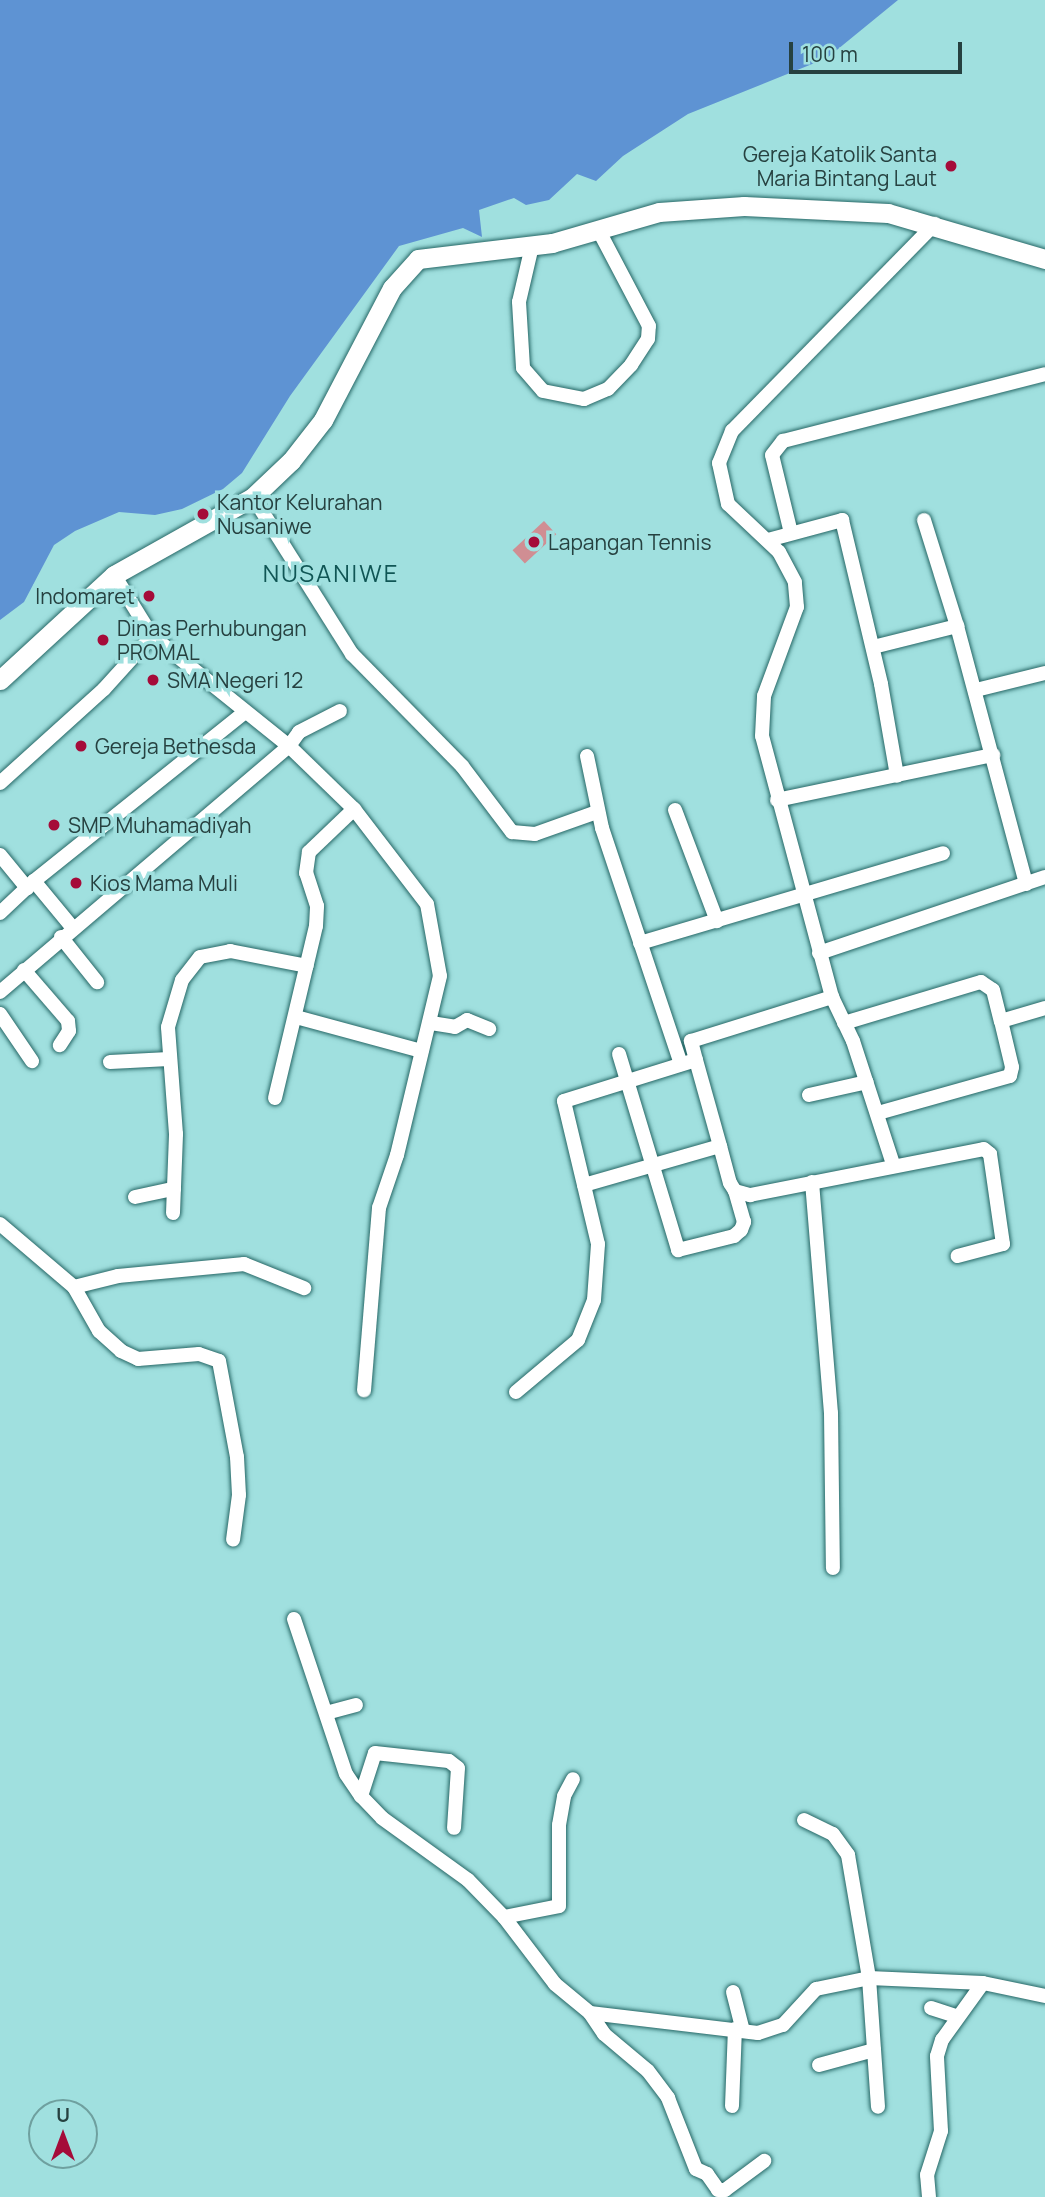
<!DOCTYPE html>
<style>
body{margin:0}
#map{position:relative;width:1045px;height:2197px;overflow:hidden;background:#a0e0df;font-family:Manrope,sans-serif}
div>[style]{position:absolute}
.green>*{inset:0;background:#d08e93;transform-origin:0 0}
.water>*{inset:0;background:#5e93d3}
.roads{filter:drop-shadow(0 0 2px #266766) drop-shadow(0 0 2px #266766)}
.minor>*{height:14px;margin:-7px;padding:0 7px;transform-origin:7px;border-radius:7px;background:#fff}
.secondary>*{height:19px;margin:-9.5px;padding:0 9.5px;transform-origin:9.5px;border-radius:9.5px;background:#fff}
.dots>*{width:19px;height:19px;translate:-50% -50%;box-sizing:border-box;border:4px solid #a0e0df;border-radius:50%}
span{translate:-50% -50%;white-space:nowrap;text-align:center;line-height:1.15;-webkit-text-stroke:7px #a0e0df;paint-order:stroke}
.poi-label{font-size:21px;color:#264140}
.right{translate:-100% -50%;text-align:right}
.left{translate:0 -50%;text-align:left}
.quarter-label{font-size:24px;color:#105655;letter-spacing:2px}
.north{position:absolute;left:28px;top:2099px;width:70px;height:70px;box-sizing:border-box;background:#a0e0df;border:2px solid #6fa09f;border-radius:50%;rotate:0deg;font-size:19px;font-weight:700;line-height:28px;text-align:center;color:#264140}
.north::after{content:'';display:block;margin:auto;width:24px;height:32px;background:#a50b39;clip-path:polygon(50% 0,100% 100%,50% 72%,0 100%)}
.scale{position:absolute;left:789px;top:42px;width:173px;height:32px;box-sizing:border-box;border:4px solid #264140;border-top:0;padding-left:9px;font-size:21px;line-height:24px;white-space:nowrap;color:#264140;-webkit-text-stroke:5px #a0e0df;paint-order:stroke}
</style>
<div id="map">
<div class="green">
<i style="left:544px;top:521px;width:18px;height:43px;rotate:47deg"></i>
</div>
<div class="water">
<i style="clip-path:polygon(0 0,898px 0,827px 58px,688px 114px,623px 156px,596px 181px,577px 174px,549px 200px,526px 205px,514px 198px,479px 210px,482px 237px,463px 228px,399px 246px,290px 396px,242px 473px,223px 489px,182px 509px,155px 515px,119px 512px,75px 531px,54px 545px,24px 602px,0 620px)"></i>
</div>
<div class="roads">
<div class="minor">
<i style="left:532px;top:246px;width:57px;rotate:103.1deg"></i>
<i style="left:519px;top:302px;width:66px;rotate:86.5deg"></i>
<i style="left:523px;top:368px;width:30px;rotate:49deg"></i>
<i style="left:543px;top:391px;width:42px;rotate:11deg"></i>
<i style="left:584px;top:399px;width:26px;rotate:-23deg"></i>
<i style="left:608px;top:389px;width:33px;rotate:-46deg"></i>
<i style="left:631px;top:365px;width:31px;rotate:-57deg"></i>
<i style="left:648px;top:339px;width:13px;rotate:-86deg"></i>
<i style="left:649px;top:326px;width:107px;rotate:-117.8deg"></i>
<i style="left:253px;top:497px;width:186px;rotate:57.8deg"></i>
<i style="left:352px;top:654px;width:157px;rotate:45.5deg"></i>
<i style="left:462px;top:766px;width:83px;rotate:52.9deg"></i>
<i style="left:512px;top:832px;width:23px;rotate:5deg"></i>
<i style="left:535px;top:834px;width:66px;rotate:-19.5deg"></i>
<i style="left:924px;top:520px;width:111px;rotate:72.7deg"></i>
<i style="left:791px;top:533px;width:80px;rotate:-103.7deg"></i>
<i style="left:772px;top:455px;width:18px;rotate:-52deg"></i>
<i style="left:783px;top:441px;width:270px;rotate:-14.3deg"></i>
<i style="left:768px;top:540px;width:77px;rotate:-15.1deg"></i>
<i style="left:842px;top:520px;width:169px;rotate:76.6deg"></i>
<i style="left:881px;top:684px;width:93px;rotate:80.1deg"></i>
<i style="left:114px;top:575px;width:72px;rotate:58.1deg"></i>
<i style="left:152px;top:636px;width:176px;rotate:38.8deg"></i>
<i style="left:289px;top:746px;width:17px;rotate:-54deg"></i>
<i style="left:299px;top:732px;width:46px;rotate:-27.1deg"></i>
<i style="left:873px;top:647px;width:87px;rotate:-14deg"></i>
<i style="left:957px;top:626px;width:267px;rotate:75deg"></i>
<i style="left:976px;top:690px;width:71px;rotate:-13.8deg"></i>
<i style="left:587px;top:756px;width:74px;rotate:78.2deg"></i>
<i style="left:602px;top:828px;width:249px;rotate:71.5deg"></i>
<i style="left:0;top:783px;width:140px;rotate:-42.1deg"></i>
<i style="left:104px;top:689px;width:72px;rotate:-47.8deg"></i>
<i style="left:777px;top:800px;width:221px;rotate:-11.8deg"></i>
<i style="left:675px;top:810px;width:119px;rotate:69.3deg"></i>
<i style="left:0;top:855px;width:43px;rotate:50.7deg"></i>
<i style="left:0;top:913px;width:47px;rotate:-43.3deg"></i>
<i style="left:72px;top:927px;width:60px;rotate:-129.6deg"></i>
<i style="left:34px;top:881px;width:270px;rotate:-38.7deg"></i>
<i style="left:61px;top:937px;width:58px;rotate:51.3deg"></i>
<i style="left:640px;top:943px;width:316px;rotate:-16.5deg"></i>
<i style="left:819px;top:953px;width:238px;rotate:-18.6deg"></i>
<i style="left:24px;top:970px;width:67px;rotate:49.2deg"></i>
<i style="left:68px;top:1021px;width:10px;rotate:84deg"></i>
<i style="left:69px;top:1031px;width:17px;rotate:123deg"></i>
<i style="left:0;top:992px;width:380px;rotate:-40.4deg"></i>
<i style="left:289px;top:746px;width:91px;rotate:44.1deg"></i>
<i style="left:354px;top:809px;width:120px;rotate:52.5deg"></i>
<i style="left:427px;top:904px;width:73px;rotate:79.8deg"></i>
<i style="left:440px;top:976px;width:184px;rotate:103.5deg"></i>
<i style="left:397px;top:1155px;width:56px;rotate:108.8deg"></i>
<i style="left:379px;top:1208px;width:183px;rotate:94.7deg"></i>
<i style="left:0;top:1014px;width:57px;rotate:55.8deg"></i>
<i style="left:296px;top:1017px;width:130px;rotate:15.2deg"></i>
<i style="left:431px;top:1023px;width:24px;rotate:9deg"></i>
<i style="left:455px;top:1027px;width:14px;rotate:-30deg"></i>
<i style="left:467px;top:1020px;width:24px;rotate:22deg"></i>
<i style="left:844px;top:1023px;width:143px;rotate:-16.7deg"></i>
<i style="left:981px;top:982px;width:14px;rotate:34deg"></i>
<i style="left:993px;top:990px;width:32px;rotate:76deg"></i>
<i style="left:619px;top:1054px;width:205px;rotate:73.2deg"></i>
<i style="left:678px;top:1250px;width:58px;rotate:-14deg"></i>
<i style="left:734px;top:1236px;width:9px;rotate:-41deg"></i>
<i style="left:741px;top:1230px;width:9px;rotate:-69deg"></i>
<i style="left:744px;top:1222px;width:32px;rotate:-106deg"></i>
<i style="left:110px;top:1062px;width:59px;rotate:-2.9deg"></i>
<i style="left:809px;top:1095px;width:59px;rotate:-12.6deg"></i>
<i style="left:275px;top:1098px;width:177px;rotate:-76.6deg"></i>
<i style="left:316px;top:926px;width:20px;rotate:-87deg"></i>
<i style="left:317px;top:906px;width:35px;rotate:-108deg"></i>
<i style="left:306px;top:873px;width:21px;rotate:-82deg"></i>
<i style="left:309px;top:852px;width:62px;rotate:-43.7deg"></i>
<i style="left:878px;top:1113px;width:137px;rotate:-15.7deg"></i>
<i style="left:1010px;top:1076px;width:9px;rotate:-77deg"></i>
<i style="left:1012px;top:1067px;width:47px;rotate:-103.4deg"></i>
<i style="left:1001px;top:1021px;width:46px;rotate:-16.5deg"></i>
<i style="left:720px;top:1146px;width:38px;rotate:75deg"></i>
<i style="left:730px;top:1183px;width:9px;rotate:58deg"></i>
<i style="left:735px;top:1191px;width:16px;rotate:15deg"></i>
<i style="left:750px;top:1195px;width:238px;rotate:-11.1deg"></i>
<i style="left:984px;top:1149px;width:8px;rotate:40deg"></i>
<i style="left:990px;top:1154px;width:91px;rotate:81.8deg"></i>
<i style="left:1003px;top:1244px;width:47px;rotate:165.1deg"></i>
<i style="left:893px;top:1164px;width:129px;rotate:-108deg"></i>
<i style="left:853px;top:1041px;width:49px;rotate:-115.5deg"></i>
<i style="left:832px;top:997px;width:270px;rotate:-105deg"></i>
<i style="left:762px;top:736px;width:40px;rotate:-87.1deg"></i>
<i style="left:764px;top:696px;width:95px;rotate:-69.7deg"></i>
<i style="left:797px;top:607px;width:25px;rotate:-95deg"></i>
<i style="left:795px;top:582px;width:34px;rotate:-118deg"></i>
<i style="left:779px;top:552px;width:70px;rotate:-136.7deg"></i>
<i style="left:728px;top:504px;width:42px;rotate:-102.4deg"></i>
<i style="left:719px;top:463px;width:35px;rotate:-68deg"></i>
<i style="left:732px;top:431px;width:290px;rotate:-45.6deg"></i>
<i style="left:812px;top:1182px;width:232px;rotate:85.3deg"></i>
<i style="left:831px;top:1413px;width:155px;rotate:89.3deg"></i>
<i style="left:584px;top:1185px;width:141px;rotate:-16deg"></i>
<i style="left:720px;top:1146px;width:89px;rotate:-105.6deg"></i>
<i style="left:135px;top:1197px;width:40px;rotate:-12deg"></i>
<i style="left:173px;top:1213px;width:79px;rotate:-87.8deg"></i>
<i style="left:176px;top:1134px;width:107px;rotate:-94.3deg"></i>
<i style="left:168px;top:1027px;width:49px;rotate:-73.4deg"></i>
<i style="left:182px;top:980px;width:29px;rotate:-52deg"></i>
<i style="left:200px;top:957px;width:31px;rotate:-11deg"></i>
<i style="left:230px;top:951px;width:78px;rotate:11deg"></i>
<i style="left:0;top:1224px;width:97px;rotate:40.4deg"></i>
<i style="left:74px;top:1287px;width:45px;rotate:-14deg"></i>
<i style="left:118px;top:1276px;width:127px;rotate:-5.4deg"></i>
<i style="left:244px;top:1264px;width:65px;rotate:21.8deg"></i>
<i style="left:74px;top:1287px;width:51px;rotate:60.4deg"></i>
<i style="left:99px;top:1331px;width:30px;rotate:42deg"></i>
<i style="left:121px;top:1351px;width:19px;rotate:25deg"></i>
<i style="left:138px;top:1359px;width:61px;rotate:-4.7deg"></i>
<i style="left:199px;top:1354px;width:21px;rotate:19deg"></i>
<i style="left:219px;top:1361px;width:98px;rotate:79.4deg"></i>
<i style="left:237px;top:1457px;width:38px;rotate:87deg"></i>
<i style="left:239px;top:1495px;width:45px;rotate:97.6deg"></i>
<i style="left:516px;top:1392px;width:81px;rotate:-40deg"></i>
<i style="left:578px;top:1340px;width:43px;rotate:-68.2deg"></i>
<i style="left:594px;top:1300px;width:56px;rotate:-85.9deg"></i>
<i style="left:598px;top:1244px;width:147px;rotate:-103.4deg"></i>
<i style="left:564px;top:1101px;width:138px;rotate:-17.3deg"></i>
<i style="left:696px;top:1060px;width:20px;rotate:-105deg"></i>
<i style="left:691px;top:1041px;width:148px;rotate:-17.3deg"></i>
<i style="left:294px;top:1619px;width:163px;rotate:71.5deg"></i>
<i style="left:346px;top:1774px;width:27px;rotate:56deg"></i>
<i style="left:361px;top:1796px;width:30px;rotate:46deg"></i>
<i style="left:382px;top:1818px;width:106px;rotate:35.8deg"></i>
<i style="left:468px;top:1880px;width:52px;rotate:45.8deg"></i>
<i style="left:504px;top:1917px;width:84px;rotate:52.7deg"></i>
<i style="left:555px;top:1984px;width:45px;rotate:39.6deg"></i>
<i style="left:590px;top:2013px;width:169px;rotate:6.8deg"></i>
<i style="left:758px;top:2033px;width:26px;rotate:-18deg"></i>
<i style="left:783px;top:2025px;width:49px;rotate:-47.5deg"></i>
<i style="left:816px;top:1989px;width:54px;rotate:-11.7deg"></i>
<i style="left:869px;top:1978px;width:114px;rotate:2.5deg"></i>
<i style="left:983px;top:1983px;width:63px;rotate:11.8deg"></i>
<i style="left:326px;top:1713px;width:31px;rotate:-15deg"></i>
<i style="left:361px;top:1796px;width:45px;rotate:-72deg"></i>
<i style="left:375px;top:1753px;width:74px;rotate:6.2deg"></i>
<i style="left:449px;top:1761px;width:11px;rotate:38deg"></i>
<i style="left:458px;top:1768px;width:60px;rotate:93.8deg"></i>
<i style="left:804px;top:1820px;width:32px;rotate:26deg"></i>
<i style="left:833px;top:1834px;width:26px;rotate:54deg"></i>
<i style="left:848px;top:1855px;width:125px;rotate:80.3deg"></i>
<i style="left:869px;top:1978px;width:129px;rotate:86deg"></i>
<i style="left:504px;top:1917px;width:56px;rotate:-11.3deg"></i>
<i style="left:559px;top:1906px;width:81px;rotate:-90deg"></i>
<i style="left:559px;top:1825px;width:29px;rotate:-80deg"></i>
<i style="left:564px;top:1796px;width:19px;rotate:-62deg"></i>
<i style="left:733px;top:1992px;width:40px;rotate:75.6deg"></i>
<i style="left:931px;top:2008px;width:28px;rotate:18deg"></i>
<i style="left:590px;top:2013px;width:25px;rotate:56deg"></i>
<i style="left:604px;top:2034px;width:57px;rotate:40.1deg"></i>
<i style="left:648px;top:2071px;width:34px;rotate:53deg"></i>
<i style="left:668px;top:2098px;width:76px;rotate:68.5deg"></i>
<i style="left:696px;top:2169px;width:12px;rotate:24deg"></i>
<i style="left:707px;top:2174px;width:19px;rotate:55deg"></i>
<i style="left:718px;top:2190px;width:7px"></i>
<i style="left:725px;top:2190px;width:49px;rotate:-36.6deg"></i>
<i style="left:819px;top:2065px;width:57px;rotate:-15.3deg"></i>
<i style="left:732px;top:2106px;width:77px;rotate:-87.8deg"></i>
<i style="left:929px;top:2197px;width:22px;rotate:-95deg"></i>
<i style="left:927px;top:2175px;width:46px;rotate:-72.3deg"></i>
<i style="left:941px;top:2131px;width:75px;rotate:-93.1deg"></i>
<i style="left:937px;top:2056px;width:17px;rotate:-73deg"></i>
<i style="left:942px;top:2040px;width:70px;rotate:-54.3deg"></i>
</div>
<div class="secondary">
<i style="left:0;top:680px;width:155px;rotate:-42.6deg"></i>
<i style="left:114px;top:575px;width:159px;rotate:-29.3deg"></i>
<i style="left:253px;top:497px;width:52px;rotate:-43.5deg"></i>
<i style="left:291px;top:461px;width:52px;rotate:-52deg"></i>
<i style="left:323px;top:420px;width:149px;rotate:-62.4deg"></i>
<i style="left:392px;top:288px;width:39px;rotate:-48deg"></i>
<i style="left:418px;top:259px;width:135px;rotate:-6.8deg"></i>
<i style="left:552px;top:243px;width:111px;rotate:-16.2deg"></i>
<i style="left:659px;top:212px;width:85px;rotate:-4deg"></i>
<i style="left:744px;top:206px;width:144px;rotate:2.8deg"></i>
<i style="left:888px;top:213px;width:164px;rotate:16.3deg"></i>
</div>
</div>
<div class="dots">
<i style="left:951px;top:166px;background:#a50b39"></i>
<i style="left:203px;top:514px;background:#a50b39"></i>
<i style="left:534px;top:542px;background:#a50b39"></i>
<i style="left:149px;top:596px;background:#a50b39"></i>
<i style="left:103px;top:640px;background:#a50b39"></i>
<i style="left:153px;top:680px;background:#a50b39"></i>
<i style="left:81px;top:746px;background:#a50b39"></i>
<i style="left:54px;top:825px;background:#a50b39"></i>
<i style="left:76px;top:883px;background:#a50b39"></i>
</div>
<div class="poi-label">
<span class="right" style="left:937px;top:166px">Gereja Katolik Santa<br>Maria Bintang Laut</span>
<span class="left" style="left:217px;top:514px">Kantor Kelurahan<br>Nusaniwe</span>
<span class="left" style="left:548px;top:542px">Lapangan Tennis</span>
<span class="right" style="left:135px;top:596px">Indomaret</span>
<span class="left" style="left:117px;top:640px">Dinas Perhubungan<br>PROMAL</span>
<span class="left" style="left:167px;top:680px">SMA Negeri 12</span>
<span class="left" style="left:95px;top:746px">Gereja Bethesda</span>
<span class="left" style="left:68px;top:825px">SMP Muhamadiyah</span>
<span class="left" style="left:90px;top:883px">Kios Mama Muli</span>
</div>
<div class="quarter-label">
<span style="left:331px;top:573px">NUSANIWE</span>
</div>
<div class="north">U</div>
<div class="scale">100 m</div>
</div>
